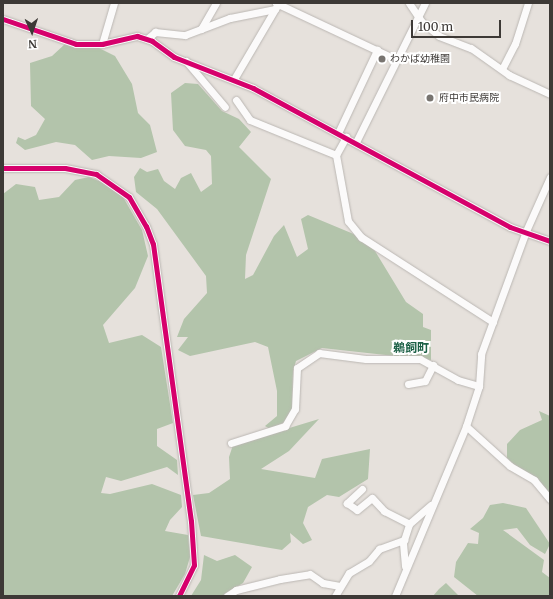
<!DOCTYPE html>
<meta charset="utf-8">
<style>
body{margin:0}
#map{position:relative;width:553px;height:599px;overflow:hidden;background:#e6e1dc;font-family:Merriweather,"Noto Sans JP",serif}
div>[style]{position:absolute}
.forest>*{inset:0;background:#b3c4ab}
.roads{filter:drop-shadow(0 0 1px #bbb7b3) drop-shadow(0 0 1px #bbb7b3)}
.minor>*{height:7px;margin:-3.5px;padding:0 3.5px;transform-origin:3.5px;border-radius:3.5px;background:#fbfafa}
.cycleway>*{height:5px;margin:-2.5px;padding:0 2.5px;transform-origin:2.5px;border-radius:2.5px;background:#d6006c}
.dots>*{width:11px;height:11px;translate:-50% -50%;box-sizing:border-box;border:2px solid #fff;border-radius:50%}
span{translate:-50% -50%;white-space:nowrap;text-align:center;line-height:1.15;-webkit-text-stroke:4px #fff;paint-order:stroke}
.poi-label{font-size:10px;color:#3d3936}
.left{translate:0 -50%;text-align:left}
.quarter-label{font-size:12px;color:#1c6046;font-weight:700}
.frame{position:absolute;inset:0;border:4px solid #3d3936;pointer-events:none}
.north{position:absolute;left:12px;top:12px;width:40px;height:40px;-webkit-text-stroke:3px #fff;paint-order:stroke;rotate:177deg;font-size:11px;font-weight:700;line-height:16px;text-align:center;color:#3d3936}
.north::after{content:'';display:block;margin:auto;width:14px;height:18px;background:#3d3936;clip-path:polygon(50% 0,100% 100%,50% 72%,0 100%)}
.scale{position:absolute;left:411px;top:20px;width:90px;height:18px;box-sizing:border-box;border:2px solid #3d3936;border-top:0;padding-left:5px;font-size:12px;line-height:14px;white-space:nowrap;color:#3d3936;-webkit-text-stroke:3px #fff;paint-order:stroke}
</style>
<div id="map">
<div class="forest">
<i style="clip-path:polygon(65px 44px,99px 48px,115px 56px,132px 84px,138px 113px,150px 125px,157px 152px,141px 158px,109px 156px,92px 160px,75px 145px,56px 142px,25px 150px,16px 143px,18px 137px,25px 140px,36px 135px,45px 119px,31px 106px,30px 63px,52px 56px)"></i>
<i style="clip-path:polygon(185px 83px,198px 84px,222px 111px,239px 119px,251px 132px,239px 147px,271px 179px,246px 255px,245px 279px,253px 275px,274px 236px,284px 225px,297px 257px,308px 249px,301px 219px,308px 215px,356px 235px,375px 251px,406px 302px,423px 314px,423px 327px,431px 330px,431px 360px,322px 348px,296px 361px,293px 371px,292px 409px,287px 421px,270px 429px,265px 426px,277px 416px,277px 391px,268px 347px,255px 342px,190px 356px,178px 350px,188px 337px,177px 337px,184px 319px,207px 293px,206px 276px,157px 209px,136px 192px,134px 177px,140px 168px,147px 172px,158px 169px,164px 181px,175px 189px,181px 178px,191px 173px,201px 192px,212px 184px,211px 156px,206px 150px,185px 146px,173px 130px,171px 93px)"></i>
<i style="clip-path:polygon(89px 177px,104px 183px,123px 197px,142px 230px,148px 256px,135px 288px,103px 325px,109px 343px,142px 335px,161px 347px,173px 423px,157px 429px,157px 446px,177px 460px,178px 475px,167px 467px,121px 481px,106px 477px,101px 493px,110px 494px,152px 484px,181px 495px,182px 507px,170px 520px,165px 531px,188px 535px,190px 557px,185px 574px,172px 596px,3px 596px,3px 194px,16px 184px,35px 187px,39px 200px,59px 197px,75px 180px)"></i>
<i style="clip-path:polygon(539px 411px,550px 416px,550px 496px,507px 458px,507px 444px,520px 430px,542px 420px)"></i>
<i style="clip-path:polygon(319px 419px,289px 451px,261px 469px,315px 478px,322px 459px,370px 449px,368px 479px,339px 497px,327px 495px,308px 507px,303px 523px,312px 540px,303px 544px,290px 533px,291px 542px,282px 550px,201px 536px,193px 495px,209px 493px,230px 479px,229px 457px,233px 445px)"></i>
<i style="clip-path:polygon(503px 503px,526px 508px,550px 544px,545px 554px,530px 545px,517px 528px,503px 530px,544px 560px,542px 572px,550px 578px,550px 596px,478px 596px,454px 577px,456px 562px,468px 543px,478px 544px,479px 533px,470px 529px,483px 518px,490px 505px)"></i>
<i style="clip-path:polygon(204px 555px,217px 561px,235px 555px,252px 567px,243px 583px,222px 596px,191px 596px,201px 580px)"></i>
<i style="clip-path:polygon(446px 583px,459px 596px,433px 596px,439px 589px)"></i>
</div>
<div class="roads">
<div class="minor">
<i style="left:276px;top:3px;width:132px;rotate:25.2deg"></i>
<i style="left:409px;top:3px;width:23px;rotate:56deg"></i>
<i style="left:422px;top:22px;width:22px;rotate:39deg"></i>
<i style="left:439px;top:36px;width:34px;rotate:21deg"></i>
<i style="left:471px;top:48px;width:47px;rotate:35.4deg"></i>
<i style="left:509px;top:75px;width:45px;rotate:24.9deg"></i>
<i style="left:3px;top:19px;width:77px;rotate:18.9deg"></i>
<i style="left:76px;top:44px;width:26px"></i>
<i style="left:102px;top:44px;width:36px;rotate:-13deg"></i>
<i style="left:137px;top:36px;width:16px;rotate:18deg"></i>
<i style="left:152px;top:41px;width:27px;rotate:36deg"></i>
<i style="left:174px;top:57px;width:85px;rotate:21.4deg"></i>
<i style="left:253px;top:88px;width:292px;rotate:28.4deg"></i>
<i style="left:510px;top:227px;width:42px;rotate:19.3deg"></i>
<i style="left:201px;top:29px;width:31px;rotate:-21deg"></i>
<i style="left:230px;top:18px;width:46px;rotate:-11.3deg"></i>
<i style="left:147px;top:39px;width:11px;rotate:-41deg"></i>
<i style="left:155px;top:32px;width:30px;rotate:6deg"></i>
<i style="left:185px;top:35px;width:17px;rotate:-21deg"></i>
<i style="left:201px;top:29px;width:30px;rotate:-60deg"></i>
<i style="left:102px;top:44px;width:43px;rotate:-73.7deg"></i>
<i style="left:186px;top:61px;width:60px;rotate:49.7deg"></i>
<i style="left:502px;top:69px;width:28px;rotate:-63deg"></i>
<i style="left:515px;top:44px;width:43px;rotate:-72.4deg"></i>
<i style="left:234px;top:79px;width:87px;rotate:-59.6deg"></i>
<i style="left:236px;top:100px;width:24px;rotate:55deg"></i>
<i style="left:250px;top:120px;width:93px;rotate:22.1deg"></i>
<i style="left:336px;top:155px;width:67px;rotate:79.7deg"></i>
<i style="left:348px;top:221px;width:21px;rotate:51deg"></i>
<i style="left:361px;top:237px;width:157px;rotate:32.8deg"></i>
<i style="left:338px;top:133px;width:92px;rotate:-64.8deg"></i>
<i style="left:356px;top:142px;width:155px;rotate:-63.6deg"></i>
<i style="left:336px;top:155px;width:21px;rotate:-61deg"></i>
<i style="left:3px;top:168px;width:62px"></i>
<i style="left:65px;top:168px;width:32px;rotate:11deg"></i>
<i style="left:96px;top:174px;width:40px;rotate:34.9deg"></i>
<i style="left:129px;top:197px;width:34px;rotate:60deg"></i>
<i style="left:146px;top:226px;width:19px;rotate:69deg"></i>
<i style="left:153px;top:244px;width:280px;rotate:82.2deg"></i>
<i style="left:191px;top:521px;width:44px;rotate:86.1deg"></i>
<i style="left:194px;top:565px;width:34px;rotate:116deg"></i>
<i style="left:408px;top:384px;width:17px;rotate:-10deg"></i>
<i style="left:425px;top:381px;width:18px;rotate:-63deg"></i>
<i style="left:466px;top:426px;width:59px;rotate:42.3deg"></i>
<i style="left:510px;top:466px;width:28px;rotate:30deg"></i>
<i style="left:534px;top:480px;width:25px;rotate:50deg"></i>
<i style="left:231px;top:443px;width:57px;rotate:-17.5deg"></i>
<i style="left:285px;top:426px;width:20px;rotate:-60deg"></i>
<i style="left:295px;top:409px;width:41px;rotate:-87.2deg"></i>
<i style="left:297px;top:368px;width:27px;rotate:-34deg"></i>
<i style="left:319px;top:353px;width:47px;rotate:7.3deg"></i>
<i style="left:366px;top:359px;width:54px"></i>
<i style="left:420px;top:359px;width:43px;rotate:28.9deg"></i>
<i style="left:458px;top:380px;width:22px;rotate:16deg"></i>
<i style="left:362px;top:489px;width:21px;rotate:137deg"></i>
<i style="left:347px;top:503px;width:12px;rotate:35deg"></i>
<i style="left:357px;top:510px;width:19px;rotate:-39deg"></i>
<i style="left:372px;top:498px;width:18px;rotate:47deg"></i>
<i style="left:384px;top:511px;width:28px;rotate:27deg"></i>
<i style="left:405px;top:566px;width:23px;rotate:-95deg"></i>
<i style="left:403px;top:543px;width:20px;rotate:-72deg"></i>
<i style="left:409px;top:524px;width:29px;rotate:-41deg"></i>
<i style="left:227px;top:596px;width:11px;rotate:-34deg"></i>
<i style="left:236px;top:590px;width:45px;rotate:-14deg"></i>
<i style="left:280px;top:579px;width:30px;rotate:-9deg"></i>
<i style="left:310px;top:574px;width:16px;rotate:35deg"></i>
<i style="left:323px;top:583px;width:17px;rotate:10deg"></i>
<i style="left:335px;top:596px;width:27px;rotate:-59deg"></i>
<i style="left:349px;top:573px;width:23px;rotate:-31deg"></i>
<i style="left:369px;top:561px;width:16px;rotate:-50deg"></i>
<i style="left:379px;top:549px;width:27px;rotate:-20deg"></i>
<i style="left:395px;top:596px;width:184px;rotate:-67.3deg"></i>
<i style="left:466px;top:426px;width:42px;rotate:-72deg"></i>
<i style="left:479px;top:386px;width:32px;rotate:-86deg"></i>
<i style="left:481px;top:354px;width:131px;rotate:-69.9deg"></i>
<i style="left:526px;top:231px;width:59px;rotate:-66deg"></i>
</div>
</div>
<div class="cycleway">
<i style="left:3px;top:19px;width:77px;rotate:18.9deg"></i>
<i style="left:76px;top:44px;width:26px"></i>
<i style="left:102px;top:44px;width:36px;rotate:-13deg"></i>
<i style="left:137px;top:36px;width:16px;rotate:18deg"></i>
<i style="left:152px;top:41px;width:27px;rotate:36deg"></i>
<i style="left:174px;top:57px;width:85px;rotate:21.4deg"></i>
<i style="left:253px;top:88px;width:292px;rotate:28.4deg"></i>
<i style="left:510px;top:227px;width:42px;rotate:19.3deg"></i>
<i style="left:3px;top:168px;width:62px"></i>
<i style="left:65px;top:168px;width:32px;rotate:11deg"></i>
<i style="left:96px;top:174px;width:40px;rotate:34.9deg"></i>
<i style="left:129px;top:197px;width:34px;rotate:60deg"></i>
<i style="left:146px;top:226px;width:19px;rotate:69deg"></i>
<i style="left:153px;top:244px;width:280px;rotate:82.2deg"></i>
<i style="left:191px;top:521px;width:44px;rotate:86.1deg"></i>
<i style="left:194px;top:565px;width:34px;rotate:116deg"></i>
</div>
<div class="dots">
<i style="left:382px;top:59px;background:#787470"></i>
<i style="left:430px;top:98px;background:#787470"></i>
</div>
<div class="poi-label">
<span class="left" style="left:390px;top:59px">わかば幼稚園</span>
<span class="left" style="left:439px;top:98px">府中市民病院</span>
</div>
<div class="quarter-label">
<span style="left:411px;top:348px">鵜飼町</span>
</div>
<div class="frame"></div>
<div class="north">N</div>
<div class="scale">100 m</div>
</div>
